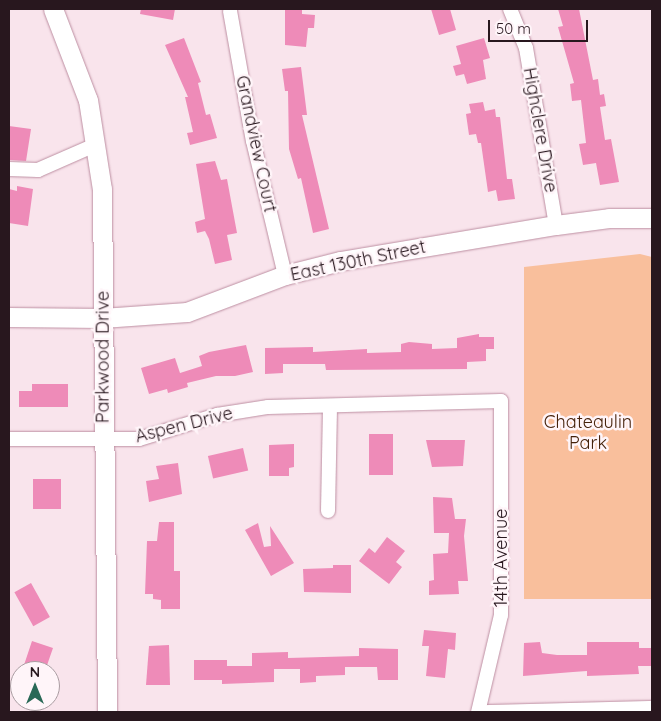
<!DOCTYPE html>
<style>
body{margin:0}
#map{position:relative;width:661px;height:721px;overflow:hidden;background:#f9e4ec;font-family:Quicksand,sans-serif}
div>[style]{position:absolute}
.green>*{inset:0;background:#f9bf9c}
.building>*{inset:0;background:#ee8bb8;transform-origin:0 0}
.roads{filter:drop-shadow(0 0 1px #bd8fa2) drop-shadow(0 0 1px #bd8fa2)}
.street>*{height:14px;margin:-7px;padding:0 7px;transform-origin:7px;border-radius:7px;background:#fff}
.secondary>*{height:19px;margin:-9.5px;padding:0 9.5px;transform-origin:9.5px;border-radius:9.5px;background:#fff}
span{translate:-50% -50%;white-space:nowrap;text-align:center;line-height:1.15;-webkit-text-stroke:5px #fff5f9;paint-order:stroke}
.street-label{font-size:18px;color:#28171e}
.park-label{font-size:18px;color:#46220a}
.frame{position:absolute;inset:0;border:10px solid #28171e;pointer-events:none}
.north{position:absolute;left:10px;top:661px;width:50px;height:50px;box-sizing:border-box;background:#fff5f9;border:1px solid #a99ca1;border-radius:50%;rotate:0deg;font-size:14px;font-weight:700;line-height:20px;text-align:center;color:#28171e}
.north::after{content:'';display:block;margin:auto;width:18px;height:22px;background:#296957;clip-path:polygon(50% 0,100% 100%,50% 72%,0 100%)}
.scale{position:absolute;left:488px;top:20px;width:100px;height:22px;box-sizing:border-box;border:2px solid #28171e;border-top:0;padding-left:6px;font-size:15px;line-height:18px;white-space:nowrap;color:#28171e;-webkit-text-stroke:4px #fff5f9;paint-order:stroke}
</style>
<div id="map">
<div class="green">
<i style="clip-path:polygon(640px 254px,652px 257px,652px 599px,524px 599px,524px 267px)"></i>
</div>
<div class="building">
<i style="clip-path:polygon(141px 9px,175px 9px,173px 20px,140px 14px)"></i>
<i style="clip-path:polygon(285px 9px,302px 9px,302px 14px,315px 15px,314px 28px,308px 28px,306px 47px,285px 45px)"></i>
<i style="clip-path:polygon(431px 9px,450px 9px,456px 30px,439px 35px)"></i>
<i style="clip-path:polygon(558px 9px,579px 9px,593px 80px,598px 79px,600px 95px,604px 94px,606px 106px,600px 107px,605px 140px,611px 139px,619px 182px,600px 185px,596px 163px,583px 165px,579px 144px,586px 143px,581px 100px,572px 101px,570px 84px,574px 83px,558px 27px,563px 26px)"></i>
<i style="clip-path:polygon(184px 38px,201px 82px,198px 83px,206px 115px,210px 114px,217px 138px,190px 145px,187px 133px,193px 132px,185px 97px,188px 97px,165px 45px)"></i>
<i style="clip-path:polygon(484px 38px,490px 58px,483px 60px,486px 79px,467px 84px,464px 74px,456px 76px,453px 66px,461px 64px,456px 46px)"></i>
<i style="clip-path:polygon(301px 67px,307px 115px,302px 115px,329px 229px,313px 233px,301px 178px,298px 179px,289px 149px,288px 91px,285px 91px,282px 69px)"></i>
<i style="clip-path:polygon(483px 102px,485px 111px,495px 109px,496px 117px,500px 117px,507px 179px,512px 179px,515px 199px,498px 201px,496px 190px,488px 192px,481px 143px,478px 143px,476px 134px,469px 135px,466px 114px,471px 113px,469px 104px)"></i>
<i style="clip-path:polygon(9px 126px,31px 129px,26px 161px,9px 160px)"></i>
<i style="clip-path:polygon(215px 161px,221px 180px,227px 179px,237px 233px,227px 235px,232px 260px,215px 264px,209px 239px,205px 231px,197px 233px,195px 222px,205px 219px,196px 164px)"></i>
<i style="clip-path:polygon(17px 186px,33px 189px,28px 226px,9px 223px,9px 189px,17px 191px)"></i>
<i style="clip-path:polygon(479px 334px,479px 337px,494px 337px,494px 349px,486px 349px,486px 361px,467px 362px,467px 369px,326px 370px,325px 364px,283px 364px,283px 373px,265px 374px,265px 348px,313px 347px,313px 352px,367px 349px,367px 353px,401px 352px,401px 344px,409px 342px,432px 344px,432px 349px,457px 348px,457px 338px)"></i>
<i style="clip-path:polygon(246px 345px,253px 372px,235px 376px,216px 376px,187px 383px,188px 387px,168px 393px,167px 389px,149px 394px,141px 368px,175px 358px,180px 373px,202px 366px,199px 356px,209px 352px)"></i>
<i style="clip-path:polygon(32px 384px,68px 384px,68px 407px,19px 407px,19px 391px,32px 391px)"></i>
<i style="left:393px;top:434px;width:41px;height:24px;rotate:90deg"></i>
<i style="clip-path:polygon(426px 440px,465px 440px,463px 466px,432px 467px)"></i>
<i style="clip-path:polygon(294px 444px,294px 467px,289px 468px,289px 476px,269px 476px,269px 445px)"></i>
<i style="left:243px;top:448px;width:23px;height:36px;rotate:77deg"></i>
<i style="clip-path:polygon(178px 463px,182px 494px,149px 502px,146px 481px,159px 479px,156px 466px)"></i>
<i style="left:33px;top:479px;width:28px;height:30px"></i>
<i style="clip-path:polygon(433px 497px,452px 498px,455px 519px,466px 519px,464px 536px,468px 581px,458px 581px,459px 594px,429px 595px,429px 581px,434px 580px,433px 554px,448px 553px,449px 533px,434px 533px)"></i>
<i style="clip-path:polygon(159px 522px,174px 522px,174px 571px,180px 571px,180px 609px,161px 609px,161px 600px,153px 599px,153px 594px,145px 594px,147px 541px,157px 541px)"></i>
<i style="clip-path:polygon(258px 523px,264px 547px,271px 546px,270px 526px,294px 563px,271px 576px,245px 530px)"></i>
<i style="clip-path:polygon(387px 537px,405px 551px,396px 562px,402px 567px,389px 584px,359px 561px,369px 548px,375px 553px)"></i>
<i style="clip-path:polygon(333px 565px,351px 565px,351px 593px,304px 592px,303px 569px,333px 568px)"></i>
<i style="left:31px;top:583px;width:39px;height:19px;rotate:61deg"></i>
<i style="clip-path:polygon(424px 630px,456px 633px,455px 650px,448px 649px,445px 678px,426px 676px,429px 646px,422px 646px)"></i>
<i style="clip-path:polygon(32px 641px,53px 648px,45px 671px,26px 671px,23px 668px)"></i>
<i style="clip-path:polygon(540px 642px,542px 653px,557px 655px,587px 655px,587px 642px,639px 642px,639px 648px,652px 648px,652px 666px,638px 666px,639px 674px,587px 676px,587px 671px,573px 672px,523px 676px,524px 643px)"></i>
<i style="clip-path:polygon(169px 645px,170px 685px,146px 685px,149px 646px)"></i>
<i style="clip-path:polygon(359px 648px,398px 649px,398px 680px,378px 680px,377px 667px,345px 667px,345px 675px,316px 676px,316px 682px,300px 683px,300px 669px,274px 669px,274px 682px,222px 684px,222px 680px,194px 680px,194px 660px,227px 660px,227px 666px,252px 666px,252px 653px,288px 652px,288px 658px,359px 656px)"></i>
</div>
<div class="roads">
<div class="street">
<i style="left:510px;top:9px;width:42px;rotate:67.7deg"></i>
<i style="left:526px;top:48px;width:180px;rotate:80.4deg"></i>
<i style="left:230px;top:11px;width:132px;rotate:80deg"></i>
<i style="left:253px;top:141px;width:138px;rotate:76.6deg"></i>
<i style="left:9px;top:169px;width:29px;rotate:2deg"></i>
<i style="left:38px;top:170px;width:62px;rotate:-23.7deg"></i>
<i style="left:9px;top:439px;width:130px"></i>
<i style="left:139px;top:439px;width:82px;rotate:-17.1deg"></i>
<i style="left:217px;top:415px;width:52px;rotate:-8.9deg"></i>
<i style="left:268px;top:407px;width:233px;rotate:-1.5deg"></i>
<i style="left:501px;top:401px;width:214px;rotate:90deg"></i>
<i style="left:501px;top:615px;width:100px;rotate:103.3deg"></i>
<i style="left:328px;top:511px;width:104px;rotate:-88.9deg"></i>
<i style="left:487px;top:712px;width:165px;rotate:-1.4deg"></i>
</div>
<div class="secondary">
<i style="left:53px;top:9px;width:97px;rotate:69deg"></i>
<i style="left:88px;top:100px;width:90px;rotate:81.1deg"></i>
<i style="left:102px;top:189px;width:523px;rotate:89.45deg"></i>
<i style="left:9px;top:317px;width:93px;rotate:0.6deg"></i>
<i style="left:102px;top:318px;width:85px;rotate:-4deg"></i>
<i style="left:187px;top:312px;width:105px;rotate:-20.7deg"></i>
<i style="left:285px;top:275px;width:57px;rotate:-14.3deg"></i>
<i style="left:340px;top:261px;width:219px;rotate:-9.5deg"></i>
<i style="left:556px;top:225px;width:53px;rotate:-7.5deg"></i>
<i style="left:609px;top:218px;width:43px"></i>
</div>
</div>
<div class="street-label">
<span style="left:540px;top:130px;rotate:80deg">Highclere Drive</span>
<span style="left:256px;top:144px;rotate:78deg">Grandview Court</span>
<span style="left:358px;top:261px;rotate:-12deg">East 130th Street</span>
<span style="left:103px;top:357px;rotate:-90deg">Parkwood Drive</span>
<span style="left:184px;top:425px;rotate:-14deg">Aspen Drive</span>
<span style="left:501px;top:558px;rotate:-90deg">14th Avenue</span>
</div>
<div class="park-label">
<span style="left:588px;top:433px">Chateaulin<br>Park</span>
</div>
<div class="frame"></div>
<div class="north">N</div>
<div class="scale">50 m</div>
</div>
